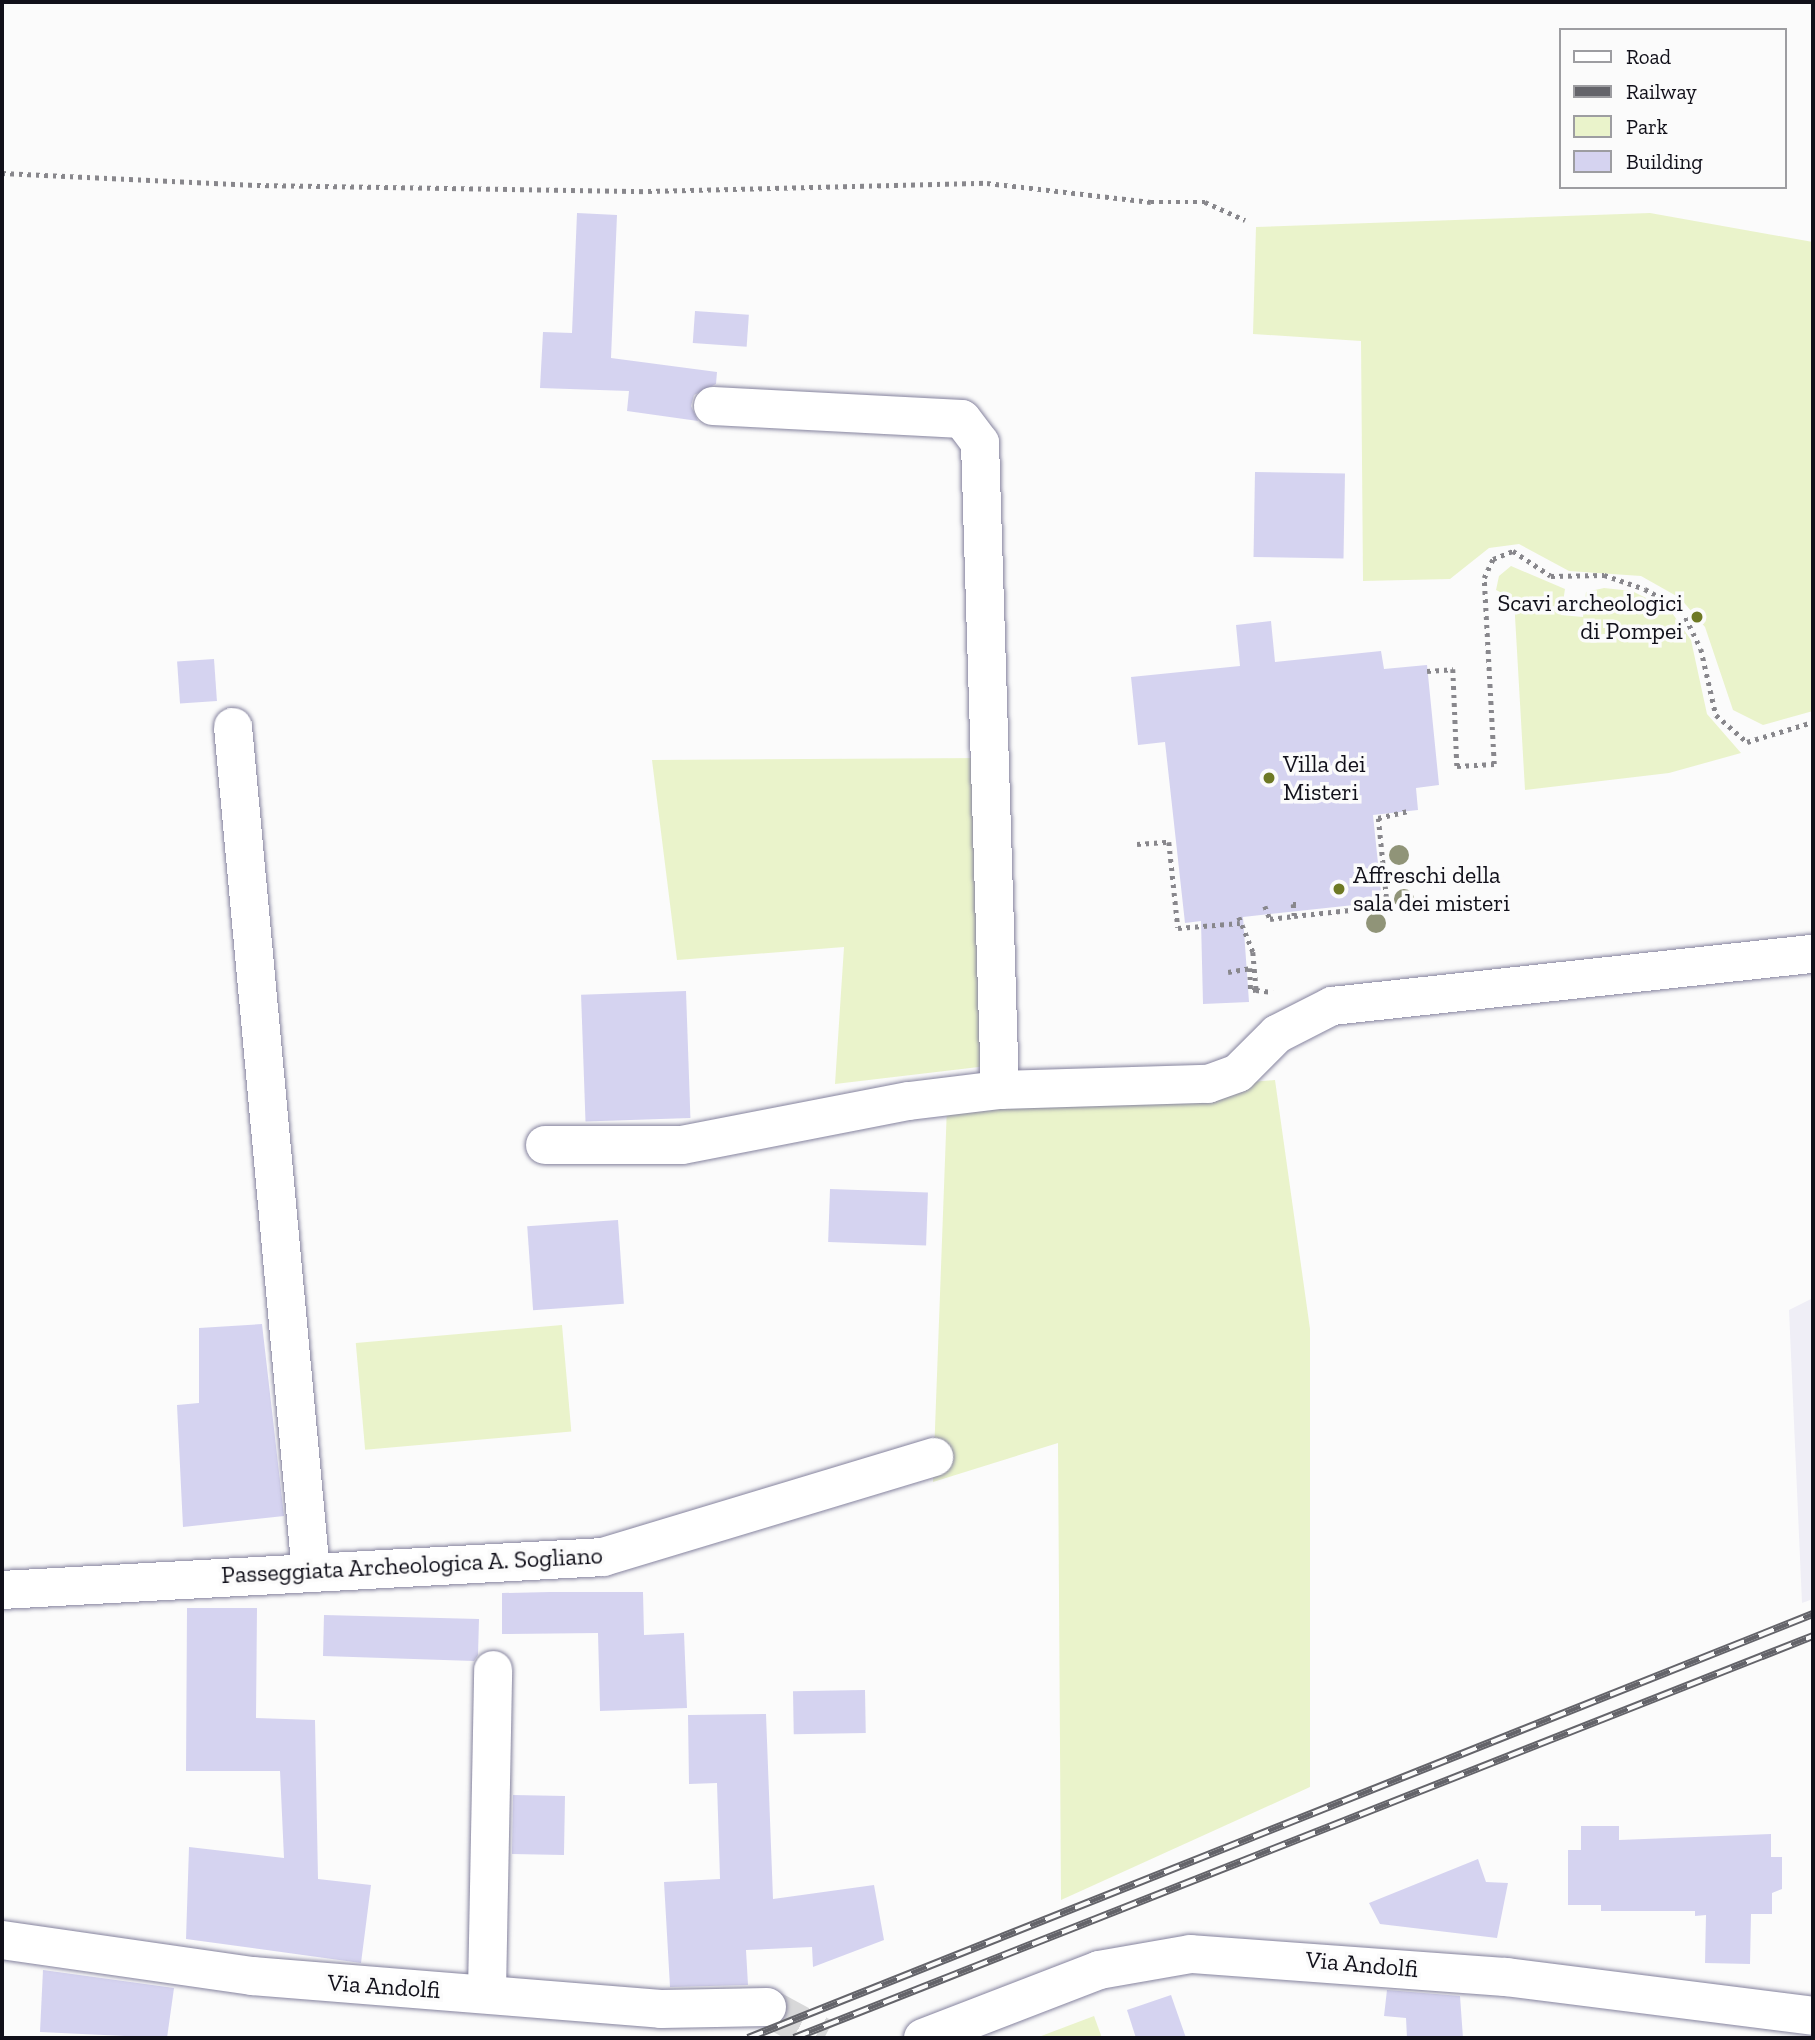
<!DOCTYPE html>
<style>
body{margin:0}
#map{position:relative;width:1815px;height:2040px;overflow:hidden;background:#fbfbfb;font-family:"Zilla Slab",serif}
div>[style]{position:absolute}
.built>*{inset:0;background:#efeef6}
.green>*{inset:0;background:#eaf3cb;transform-origin:0 0}
.building>*{inset:0;background:#d5d3f0;transform-origin:0 0}
.minor-tunnel>*{height:38px;margin-top:-19px;transform-origin:0;background:repeating-linear-gradient(90deg,#d8d8d9 0 38px,transparent 0 57px)}
.path>*{height:4.5px;margin-top:-2.25px;transform-origin:0;background:repeating-linear-gradient(90deg,#88878c 0 3.5px,transparent 0 8.5px)}
.roads{filter:drop-shadow(0 0 2px #85839e) drop-shadow(0 0 2px #85839e)}
.minor>*{height:38px;margin:-19px;padding:0 19px;transform-origin:19px;border-radius:19px;background:#fff}
.rail>*{height:8px;margin-top:-4px;transform-origin:0;background:repeating-linear-gradient(90deg,#fbfbfb 0 16px,#64646a 0 32px);box-sizing:border-box;border-block:2px solid #64646a}
.trees>*{width:20px;height:20px;margin:-10px;border-radius:50%;background:#909478}
.dots>*{width:19px;height:19px;translate:-50% -50%;box-sizing:border-box;border:4px solid #fbfbfb;border-radius:50%}
span{translate:-50% -50%;white-space:nowrap;text-align:center;line-height:1.15;-webkit-text-stroke:7px #fbfbfb;paint-order:stroke}
.poi-label{font-size:24px;color:#11101a}
.right{translate:-100% -50%;text-align:right}
.left{translate:0 -50%;text-align:left}
.street-label{font-size:24px;color:#11101a}
.frame{position:absolute;inset:0;border:4px solid #11101a;pointer-events:none}
.legend{position:absolute;left:1559px;top:28px;width:228px;height:161px;box-sizing:border-box;background:#fbfbfb;border:2px solid #9d9da1;margin:0;padding:9px 12px;list-style:none;font-size:21px;color:#11101a}
.legend li{display:flex;align-items:center;gap:14px;height:35px}
.legend b{width:35px;border:2px solid #9d9da1}
</style>
<div id="map">
<div class="built">
<i style="clip-path:polygon(1813px 1298px,1813px 1599px,1802px 1603px,1789px 1310px)"></i>
</div>
<div class="green">
<i style="clip-path:polygon(1650px 213px,1813px 242px,1813px 711px,1763px 725px,1733px 710px,1705px 627px,1680px 598px,1641px 576px,1569px 571px,1519px 544px,1489px 548px,1450px 579px,1363px 581px,1361px 341px,1253px 334px,1256px 227px)"></i>
<i style="clip-path:polygon(1511px 566px,1565px 589px,1561px 615px,1583px 617px,1586px 592px,1604px 588px,1632px 591px,1670px 610px,1691px 640px,1707px 714px,1741px 753px,1669px 773px,1525px 790px,1514px 599px,1496px 590px,1499px 576px)"></i>
<i style="clip-path:polygon(983px 758px,1004px 1064px,835px 1084px,844px 947px,677px 960px,652px 760px)"></i>
<i style="clip-path:polygon(1275px 1080px,1310px 1329px,1310px 1787px,1061px 1900px,1058px 1443px,933px 1482px,947px 1106px)"></i>
<i style="left:562px;top:1325px;width:107px;height:207px;rotate:85deg"></i>
<i style="clip-path:polygon(1094px 2016px,1102px 2038px,1036px 2038px)"></i>
</div>
<div class="building">
<i style="clip-path:polygon(577px 213px,617px 215px,611px 358px,717px 372px,716px 384px,694px 395px,691px 406px,698px 421px,627px 411px,629px 391px,540px 388px,543px 332px,572px 333px)"></i>
<i style="left:695px;top:311px;width:54px;height:32px;rotate:4deg"></i>
<i style="left:1255px;top:472px;width:90px;height:85px;rotate:1deg"></i>
<i style="clip-path:polygon(1271px 621px,1275px 662px,1381px 651px,1384px 669px,1427px 665px,1439px 785px,1416px 788px,1418px 810px,1373px 815px,1382px 902px,1243px 917px,1249px 1002px,1203px 1004px,1201px 921px,1185px 923px,1165px 742px,1138px 745px,1131px 677px,1240px 666px,1236px 625px)"></i>
<i style="left:214px;top:659px;width:42px;height:37px;rotate:86deg"></i>
<i style="left:686px;top:991px;width:127px;height:105px;rotate:88deg"></i>
<i style="left:830px;top:1189px;width:98px;height:53px;rotate:2deg"></i>
<i style="left:618px;top:1220px;width:84px;height:91px;rotate:86deg"></i>
<i style="clip-path:polygon(262px 1324px,284px 1516px,183px 1527px,177px 1405px,199px 1403px,199px 1328px)"></i>
<i style="clip-path:polygon(550px 1592px,643px 1592px,644px 1635px,684px 1633px,687px 1708px,600px 1711px,598px 1633px,502px 1634px,502px 1593px)"></i>
<i style="clip-path:polygon(187px 1608px,257px 1608px,256px 1718px,315px 1720px,318px 1879px,371px 1885px,361px 1963px,186px 1939px,189px 1847px,284px 1858px,280px 1771px,186px 1771px)"></i>
<i style="clip-path:polygon(324px 1615px,479px 1619px,478px 1655px,474px 1661px,323px 1656px)"></i>
<i style="left:865px;top:1690px;width:43px;height:72px;rotate:89deg"></i>
<i style="clip-path:polygon(766px 1714px,773px 1899px,874px 1885px,884px 1940px,813px 1967px,812px 1947px,746px 1950px,748px 1985px,670px 1987px,664px 1882px,720px 1879px,717px 1783px,689px 1784px,688px 1715px)"></i>
<i style="left:513px;top:1795px;width:52px;height:59px;rotate:1deg"></i>
<i style="clip-path:polygon(1581px 1826px,1619px 1826px,1619px 1840px,1771px 1834px,1771px 1857px,1782px 1857px,1782px 1889px,1772px 1893px,1772px 1914px,1751px 1914px,1750px 1964px,1705px 1963px,1706px 1915px,1695px 1916px,1695px 1911px,1601px 1911px,1601px 1905px,1568px 1905px,1568px 1850px,1581px 1850px)"></i>
<i style="clip-path:polygon(1478px 1859px,1486px 1882px,1508px 1883px,1497px 1938px,1380px 1924px,1369px 1903px)"></i>
<i style="clip-path:polygon(43px 1970px,174px 1988px,167px 2038px,40px 2032px)"></i>
<i style="clip-path:polygon(1387px 1990px,1460px 1996px,1463px 2038px,1407px 2038px,1406px 2018px,1384px 2016px)"></i>
<i style="clip-path:polygon(1171px 1995px,1186px 2038px,1136px 2038px,1127px 2010px)"></i>
</div>
<div class="minor-tunnel">
<i style="left:767px;top:2007px;width:65px;rotate:28.5deg"></i>
</div>
<div class="path">
<i style="left:2px;top:173px;width:255px;rotate:2.7deg"></i>
<i style="left:257px;top:185px;width:391px;rotate:0.9deg"></i>
<i style="left:648px;top:191px;width:339px;rotate:-1.4deg"></i>
<i style="left:987px;top:183px;width:165px;rotate:6.6deg"></i>
<i style="left:1151px;top:202px;width:54px"></i>
<i style="left:1205px;top:202px;width:44px;rotate:24.2deg"></i>
<i style="left:1427px;top:671px;width:26px;rotate:-4deg"></i>
<i style="left:1453px;top:669px;width:97px;rotate:87.6deg"></i>
<i style="left:1457px;top:766px;width:37px;rotate:-3deg"></i>
<i style="left:1494px;top:764px;width:186px;rotate:-93.1deg"></i>
<i style="left:1484px;top:578px;width:21px;rotate:-65deg"></i>
<i style="left:1493px;top:559px;width:22px;rotate:-22deg"></i>
<i style="left:1513px;top:551px;width:45px;rotate:33.3deg"></i>
<i style="left:1551px;top:576px;width:53px;rotate:-1.1deg"></i>
<i style="left:1604px;top:575px;width:43px;rotate:18.9deg"></i>
<i style="left:1645px;top:589px;width:43px;rotate:29.6deg"></i>
<i style="left:1682px;top:610px;width:43px;rotate:64deg"></i>
<i style="left:1701px;top:649px;width:68px;rotate:77.2deg"></i>
<i style="left:1716px;top:715px;width:41px;rotate:41.1deg"></i>
<i style="left:1747px;top:742px;width:69px;rotate:-16.9deg"></i>
<i style="left:1137px;top:844px;width:32px;rotate:-4deg"></i>
<i style="left:1169px;top:842px;width:86px;rotate:84deg"></i>
<i style="left:1178px;top:928px;width:62px;rotate:-4.6deg"></i>
<i style="left:1265px;top:906px;width:14px;rotate:69deg"></i>
<i style="left:1270px;top:919px;width:24px;rotate:-7deg"></i>
<i style="left:1294px;top:916px;width:12px;rotate:-95deg"></i>
<i style="left:1293px;top:904px;width:5px"></i>
<i style="left:1294px;top:916px;width:94px;rotate:-6.1deg"></i>
<i style="left:1387px;top:906px;width:88px;rotate:-95.8deg"></i>
<i style="left:1378px;top:818px;width:32px;rotate:-13deg"></i>
<i style="left:1239px;top:917px;width:38px;rotate:68deg"></i>
<i style="left:1253px;top:952px;width:38px;rotate:85deg"></i>
<i style="left:1256px;top:990px;width:7px;rotate:172deg"></i>
<i style="left:1228px;top:972px;width:22px;rotate:-10deg"></i>
<i style="left:1250px;top:968px;width:23px;rotate:88deg"></i>
<i style="left:1256px;top:990px;width:17px;rotate:7deg"></i>
</div>
<div class="roads">
<div class="minor">
<i style="left:713px;top:406px;width:249px;rotate:3deg"></i>
<i style="left:962px;top:419px;width:30px;rotate:53deg"></i>
<i style="left:980px;top:443px;width:647px;rotate:88.23deg"></i>
<i style="left:1000px;top:1090px;width:208px;rotate:-1.7deg"></i>
<i style="left:1208px;top:1084px;width:32px;rotate:-20deg"></i>
<i style="left:1238px;top:1073px;width:55px;rotate:-45deg"></i>
<i style="left:1277px;top:1034px;width:62px;rotate:-27deg"></i>
<i style="left:1332px;top:1006px;width:484px;rotate:-6.2deg"></i>
<i style="left:233px;top:727px;width:849px;rotate:84.73deg"></i>
<i style="left:545px;top:1145px;width:137px"></i>
<i style="left:682px;top:1145px;width:231px;rotate:-11deg"></i>
<i style="left:909px;top:1101px;width:92px;rotate:-6.9deg"></i>
<i style="left:2px;top:1590px;width:602px;rotate:-3.14deg"></i>
<i style="left:603px;top:1557px;width:346px;rotate:-16.8deg"></i>
<i style="left:2px;top:1940px;width:253px;rotate:8.2deg"></i>
<i style="left:252px;top:1976px;width:410px;rotate:4.6deg"></i>
<i style="left:661px;top:2009px;width:106px;rotate:-1.1deg"></i>
<i style="left:487px;top:1992px;width:322px;rotate:-88.9deg"></i>
<i style="left:923px;top:2038px;width:189px;rotate:-21.1deg"></i>
<i style="left:1099px;top:1970px;width:93px;rotate:-9.9deg"></i>
<i style="left:1191px;top:1954px;width:316px;rotate:4.2deg"></i>
<i style="left:1506px;top:1977px;width:309px;rotate:7.2deg"></i>
</div>
</div>
<div class="rail">
<i style="left:748px;top:2038px;width:1146px;rotate:-21.71deg"></i>
<i style="left:794px;top:2038px;width:1095px;rotate:-21.53deg"></i>
</div>
<div class="trees">
<i style="left:1399px;top:855px"></i>
<i style="left:1404px;top:899px"></i>
<i style="left:1376px;top:923px"></i>
</div>
<div class="dots">
<i style="left:1697px;top:617px;background:#6e7925"></i>
<i style="left:1269px;top:778px;background:#6e7925"></i>
<i style="left:1339px;top:889px;background:#6e7925"></i>
</div>
<div class="poi-label">
<span class="right" style="left:1683px;top:617px">Scavi archeologici<br>di Pompei</span>
<span class="left" style="left:1283px;top:778px">Villa dei<br>Misteri</span>
<span class="left" style="left:1353px;top:889px">Affreschi della<br>sala dei misteri</span>
</div>
<div class="street-label">
<span style="left:412px;top:1565px;rotate:-3deg">Passeggiata Archeologica A. Sogliano</span>
<span style="left:1362px;top:1964px;rotate:5deg">Via Andolfi</span>
<span style="left:384px;top:1986px;rotate:4deg">Via Andolfi</span>
</div>
<div class="frame"></div>
<ul class="legend">
<li><b style="height:9px;background:#fff"></b>Road</li>
<li><b style="height:9px;background:#64646a"></b>Railway</li>
<li><b style="height:19px;background:#eaf3cb"></b>Park</li>
<li><b style="height:19px;background:#d5d3f0"></b>Building</li>
</ul>
</div>
